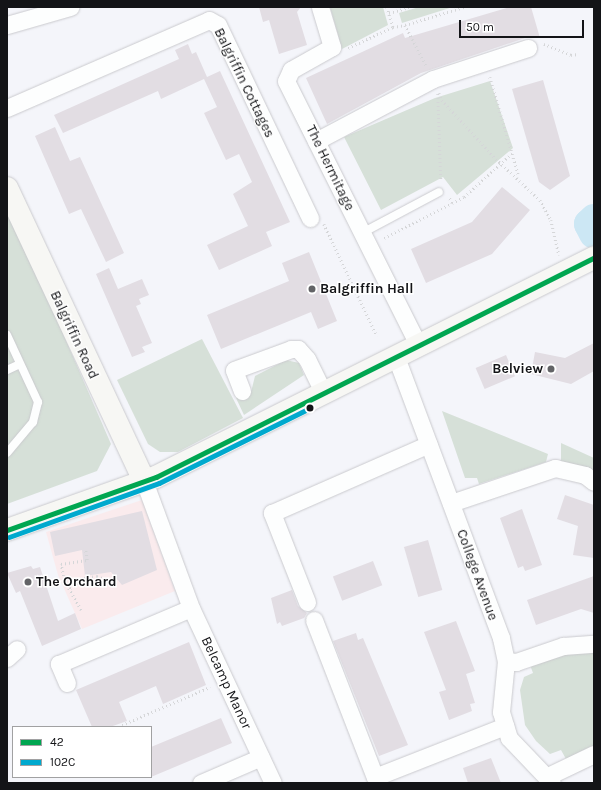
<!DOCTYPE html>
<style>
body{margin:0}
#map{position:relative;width:601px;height:790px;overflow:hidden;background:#f4f5fa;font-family:Karla,sans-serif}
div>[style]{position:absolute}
.commercial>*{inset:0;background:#faebed}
.green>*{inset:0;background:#d6e0d8}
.river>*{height:30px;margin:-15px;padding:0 15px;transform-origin:15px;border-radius:15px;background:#cce7f4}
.building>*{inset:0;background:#e2dde3;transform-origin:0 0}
.path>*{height:2.5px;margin-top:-1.25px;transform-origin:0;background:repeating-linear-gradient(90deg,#d5d6d8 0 1px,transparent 0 4px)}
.roads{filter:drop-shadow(0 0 1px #cacace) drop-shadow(0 0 1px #cacace)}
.service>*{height:8px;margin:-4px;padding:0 4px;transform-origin:4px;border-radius:4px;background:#fdfefe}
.minor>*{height:17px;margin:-8.5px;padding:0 8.5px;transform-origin:8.5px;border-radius:8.5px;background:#fdfefe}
.secondary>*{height:22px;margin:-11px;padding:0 11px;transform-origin:11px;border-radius:11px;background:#f7f7f4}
.bus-1>*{height:5px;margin:-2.5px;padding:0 2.5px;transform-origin:2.5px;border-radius:2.5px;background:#00a651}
.bus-2>*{height:5px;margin:-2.5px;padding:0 2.5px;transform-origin:2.5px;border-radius:2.5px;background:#00a9ce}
.dots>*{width:11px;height:11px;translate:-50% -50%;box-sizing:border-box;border:2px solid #fff;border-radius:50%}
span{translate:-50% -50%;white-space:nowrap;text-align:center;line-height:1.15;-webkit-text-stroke:3px #fff;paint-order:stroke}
.street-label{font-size:14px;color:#131417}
.poi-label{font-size:14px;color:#131417;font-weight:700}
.left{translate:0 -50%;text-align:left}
.right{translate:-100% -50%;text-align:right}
.frame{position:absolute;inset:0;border:8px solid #131417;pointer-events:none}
.legend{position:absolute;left:12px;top:726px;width:140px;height:52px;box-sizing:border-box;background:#fff;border:1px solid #a1a1a2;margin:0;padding:5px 7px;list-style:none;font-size:12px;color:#131417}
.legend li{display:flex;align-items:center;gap:8px;height:20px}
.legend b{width:20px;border:1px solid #a1a1a2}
.scale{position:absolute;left:459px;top:20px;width:125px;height:18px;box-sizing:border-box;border:2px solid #131417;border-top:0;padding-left:5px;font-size:12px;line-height:14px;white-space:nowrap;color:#131417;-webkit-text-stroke:3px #fff;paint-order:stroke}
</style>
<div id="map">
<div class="commercial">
<i style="clip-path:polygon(142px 500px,175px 591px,82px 629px,58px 575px,46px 532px)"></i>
</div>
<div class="green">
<i style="clip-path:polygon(330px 7px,383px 7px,388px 25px,342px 49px)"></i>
<i style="clip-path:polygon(419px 7px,453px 7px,402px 23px,399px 13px)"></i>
<i style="clip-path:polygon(490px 81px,513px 148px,457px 195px,443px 177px,381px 210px,344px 137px,435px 98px)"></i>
<i style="clip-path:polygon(7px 205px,111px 444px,97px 471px,7px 504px)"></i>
<i style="clip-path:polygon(202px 339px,243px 418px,178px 452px,160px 452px,148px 444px,117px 380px)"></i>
<i style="clip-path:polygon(286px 360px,299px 363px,304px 375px,244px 415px,236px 398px,251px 392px,255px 376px)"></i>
<i style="clip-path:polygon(442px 411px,548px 454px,546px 462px,479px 484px,477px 478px,465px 478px)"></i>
<i style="clip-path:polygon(561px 443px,594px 458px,594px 471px,561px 461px)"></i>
<i style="clip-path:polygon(569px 650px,594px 652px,594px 746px,566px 759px,561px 750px,550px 754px,536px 741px,525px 725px,520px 690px,524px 677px,533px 673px,530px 665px)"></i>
</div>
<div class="river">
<i style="left:594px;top:219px;width:7px;rotate:135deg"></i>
<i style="left:589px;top:224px;width:11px;rotate:63deg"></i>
</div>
<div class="building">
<i style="clip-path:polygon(259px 7px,301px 7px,297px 12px,307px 45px,279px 54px,269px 20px,263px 22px)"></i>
<i style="clip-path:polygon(510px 7px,531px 7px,540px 38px,525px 38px,421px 73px,327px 124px,306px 78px,403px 33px,405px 38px)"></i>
<i style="clip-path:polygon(188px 44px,192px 54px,196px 52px,207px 77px,220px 71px,290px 222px,266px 232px,272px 246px,219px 270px,207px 245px,248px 226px,233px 194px,252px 182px,239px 154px,226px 160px,204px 113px,217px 107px,204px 79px,161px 99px,158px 91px,63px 133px,54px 115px,179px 59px,175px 50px)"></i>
<i style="clip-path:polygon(543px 80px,570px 176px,550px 190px,539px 182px,512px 89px)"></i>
<i style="clip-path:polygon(55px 127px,70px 161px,80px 157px,124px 253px,106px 262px,81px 209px,69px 214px,35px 136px)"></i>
<i style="clip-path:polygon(502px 187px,530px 210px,492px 254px,426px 283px,411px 249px,472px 222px)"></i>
<i style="clip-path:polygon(309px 252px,337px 321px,318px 329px,311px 312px,221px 349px,207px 315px,289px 281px,282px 263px)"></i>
<i style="clip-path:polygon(109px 268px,118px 289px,142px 279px,149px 295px,139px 299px,141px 304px,136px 306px,152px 343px,142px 347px,145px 352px,132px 357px,96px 274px)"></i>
<i style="clip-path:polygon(594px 343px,594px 371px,571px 384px,531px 374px,535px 352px,565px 358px)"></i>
<i style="left:506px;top:355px;width:23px;height:33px;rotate:67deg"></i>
<i style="clip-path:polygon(565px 495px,594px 505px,594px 558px,573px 555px,578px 526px,557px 519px)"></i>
<i style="clip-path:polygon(522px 509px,542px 565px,525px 571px,523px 566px,518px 568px,500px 518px)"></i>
<i style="clip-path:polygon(142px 511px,157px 570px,122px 585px,111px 572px,85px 576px,82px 550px,55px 556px,50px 532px)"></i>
<i style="left:428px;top:540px;width:52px;height:25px;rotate:74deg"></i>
<i style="left:373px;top:561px;width:26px;height:43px;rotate:69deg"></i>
<i style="clip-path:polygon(31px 566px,33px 569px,40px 567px,58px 621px,75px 613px,81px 629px,42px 646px,20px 591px,16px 593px,7px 573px)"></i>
<i style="clip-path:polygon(594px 576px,594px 613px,581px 609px,536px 625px,527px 600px)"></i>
<i style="clip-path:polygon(292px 590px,298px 606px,307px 613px,304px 618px,282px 626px,280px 622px,277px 624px,271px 598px)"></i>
<i style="clip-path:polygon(456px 621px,475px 671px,466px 674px,475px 703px,470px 704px,472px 711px,449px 720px,439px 692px,446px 690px,424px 632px)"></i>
<i style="clip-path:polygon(356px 633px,358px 640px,363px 638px,408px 745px,379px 756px,333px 641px)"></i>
<i style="clip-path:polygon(189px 642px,206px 685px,163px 704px,156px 686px,119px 702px,127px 721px,110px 727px,92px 727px,76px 690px)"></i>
<i style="clip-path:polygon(221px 718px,232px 743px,151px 777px,151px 747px)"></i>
<i style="clip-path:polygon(491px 758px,501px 783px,468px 783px,463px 768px)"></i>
</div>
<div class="path">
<i style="left:387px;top:7px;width:21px;rotate:73deg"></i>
<i style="left:393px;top:27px;width:12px;rotate:-9deg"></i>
<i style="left:405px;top:25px;width:45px;rotate:62.3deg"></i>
<i style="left:389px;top:13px;width:22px;rotate:-16deg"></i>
<i style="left:405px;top:25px;width:62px;rotate:-17deg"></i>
<i style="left:544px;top:44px;width:29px;rotate:22deg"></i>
<i style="left:571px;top:55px;width:7px;rotate:-8deg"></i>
<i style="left:348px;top:48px;width:50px;rotate:-25deg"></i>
<i style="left:490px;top:77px;width:104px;rotate:73.8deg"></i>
<i style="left:439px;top:93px;width:8px;rotate:67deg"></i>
<i style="left:442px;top:100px;width:80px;rotate:47.5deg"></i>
<i style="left:496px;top:159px;width:60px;rotate:43deg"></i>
<i style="left:540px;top:200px;width:23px;rotate:61deg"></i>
<i style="left:551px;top:220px;width:36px;rotate:77deg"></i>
<i style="left:438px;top:94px;width:87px;rotate:88deg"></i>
<i style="left:452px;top:203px;width:13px;rotate:-27deg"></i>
<i style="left:464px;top:197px;width:65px;rotate:-42.5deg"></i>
<i style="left:324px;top:224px;width:124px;rotate:64.7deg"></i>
<i style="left:384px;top:238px;width:76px;rotate:-27.2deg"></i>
<i style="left:452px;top:203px;width:6px;rotate:-121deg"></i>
<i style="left:70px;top:588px;width:17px;rotate:-36deg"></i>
<i style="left:84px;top:578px;width:13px;rotate:-9deg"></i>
<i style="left:97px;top:576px;width:21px;rotate:23deg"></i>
<i style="left:81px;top:610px;width:34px;rotate:-120deg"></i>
<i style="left:64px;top:580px;width:16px;rotate:-101deg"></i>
<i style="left:61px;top:564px;width:26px;rotate:-9deg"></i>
<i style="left:87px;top:560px;width:12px;rotate:-99deg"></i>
<i style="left:122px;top:725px;width:96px;rotate:-23.4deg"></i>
</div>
<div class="roads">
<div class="service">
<i style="left:362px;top:233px;width:87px;rotate:-28deg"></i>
<i style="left:7px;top:335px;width:74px;rotate:65.2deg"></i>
<i style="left:38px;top:402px;width:21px;rotate:104deg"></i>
<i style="left:33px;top:422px;width:40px;rotate:130deg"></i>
<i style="left:7px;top:370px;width:14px;rotate:-25deg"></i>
</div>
<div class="minor">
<i style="left:320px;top:7px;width:42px;rotate:73.3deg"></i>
<i style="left:332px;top:47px;width:47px;rotate:150.7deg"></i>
<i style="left:291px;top:70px;width:12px;rotate:114deg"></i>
<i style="left:286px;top:81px;width:295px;rotate:63.4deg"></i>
<i style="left:7px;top:25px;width:66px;rotate:-15.9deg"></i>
<i style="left:7px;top:108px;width:220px;rotate:-23.5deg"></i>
<i style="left:209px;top:20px;width:10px;rotate:29deg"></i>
<i style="left:218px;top:25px;width:214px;rotate:64.5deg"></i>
<i style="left:316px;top:141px;width:132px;rotate:-27.9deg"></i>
<i style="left:433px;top:79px;width:100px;rotate:-18.1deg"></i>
<i style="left:396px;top:357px;width:300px;rotate:69.5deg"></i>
<i style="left:501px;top:638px;width:24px;rotate:78deg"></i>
<i style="left:506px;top:661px;width:51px;rotate:95.6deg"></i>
<i style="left:501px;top:712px;width:27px;rotate:73deg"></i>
<i style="left:509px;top:738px;width:62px;rotate:46.3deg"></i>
<i style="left:242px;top:391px;width:22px;rotate:-111deg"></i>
<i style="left:234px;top:370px;width:61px;rotate:-20.2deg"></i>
<i style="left:291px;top:349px;width:7px"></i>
<i style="left:298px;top:349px;width:13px;rotate:48deg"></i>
<i style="left:307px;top:359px;width:39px;rotate:64deg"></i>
<i style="left:144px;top:481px;width:135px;rotate:69.7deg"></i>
<i style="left:191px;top:608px;width:193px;rotate:64.9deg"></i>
<i style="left:451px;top:503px;width:110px;rotate:-18.6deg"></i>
<i style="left:555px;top:468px;width:31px;rotate:13deg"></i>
<i style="left:585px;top:475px;width:11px;rotate:38deg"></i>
<i style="left:307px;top:602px;width:96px;rotate:-111.5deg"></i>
<i style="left:272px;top:513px;width:171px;rotate:-23.7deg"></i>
<i style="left:314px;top:620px;width:168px;rotate:68.8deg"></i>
<i style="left:375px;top:777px;width:140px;rotate:-21.4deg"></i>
<i style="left:7px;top:658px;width:13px;rotate:-42deg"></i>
<i style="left:506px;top:661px;width:10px;rotate:6deg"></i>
<i style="left:516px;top:662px;width:50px;rotate:-18.8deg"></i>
<i style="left:563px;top:646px;width:31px;rotate:-4deg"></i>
<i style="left:67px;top:683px;width:21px;rotate:-113deg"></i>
<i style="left:59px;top:664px;width:143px;rotate:-23deg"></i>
<i style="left:548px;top:776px;width:51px;rotate:-25.6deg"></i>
<i style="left:201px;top:783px;width:65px;rotate:-23.4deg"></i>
</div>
<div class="secondary">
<i style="left:7px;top:188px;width:323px;rotate:64.9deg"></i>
<i style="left:7px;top:530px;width:158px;rotate:-19.6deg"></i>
<i style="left:156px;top:477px;width:490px;rotate:-26.6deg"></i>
</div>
</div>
<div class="bus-1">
<i style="left:7px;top:530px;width:158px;rotate:-19.6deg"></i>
<i style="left:156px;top:477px;width:490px;rotate:-26.6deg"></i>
</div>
<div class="bus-2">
<i style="left:9px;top:537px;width:159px;rotate:-19.8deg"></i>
<i style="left:159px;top:483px;width:169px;rotate:-26.4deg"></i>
</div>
<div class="dots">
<i style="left:312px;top:289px;background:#626366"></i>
<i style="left:551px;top:369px;background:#626366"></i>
<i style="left:310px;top:408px;background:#131417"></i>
<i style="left:28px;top:582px;background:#626366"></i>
</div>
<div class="street-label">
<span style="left:244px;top:83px;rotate:64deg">Balgriffin Cottages</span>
<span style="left:330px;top:168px;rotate:64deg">The Hermitage</span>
<span style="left:74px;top:335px;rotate:65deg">Balgriffin Road</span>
<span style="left:477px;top:575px;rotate:70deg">College Avenue</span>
<span style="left:226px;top:683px;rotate:65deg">Belcamp Manor</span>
</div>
<div class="poi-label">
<span class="left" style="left:320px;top:289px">Balgriffin Hall</span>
<span class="right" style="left:543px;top:369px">Belview</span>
<span class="left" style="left:36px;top:582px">The Orchard</span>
</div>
<div class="frame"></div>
<ul class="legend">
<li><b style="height:5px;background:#00a651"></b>42</li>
<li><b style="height:5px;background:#00a9ce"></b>102C</li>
</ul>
<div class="scale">50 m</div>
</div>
